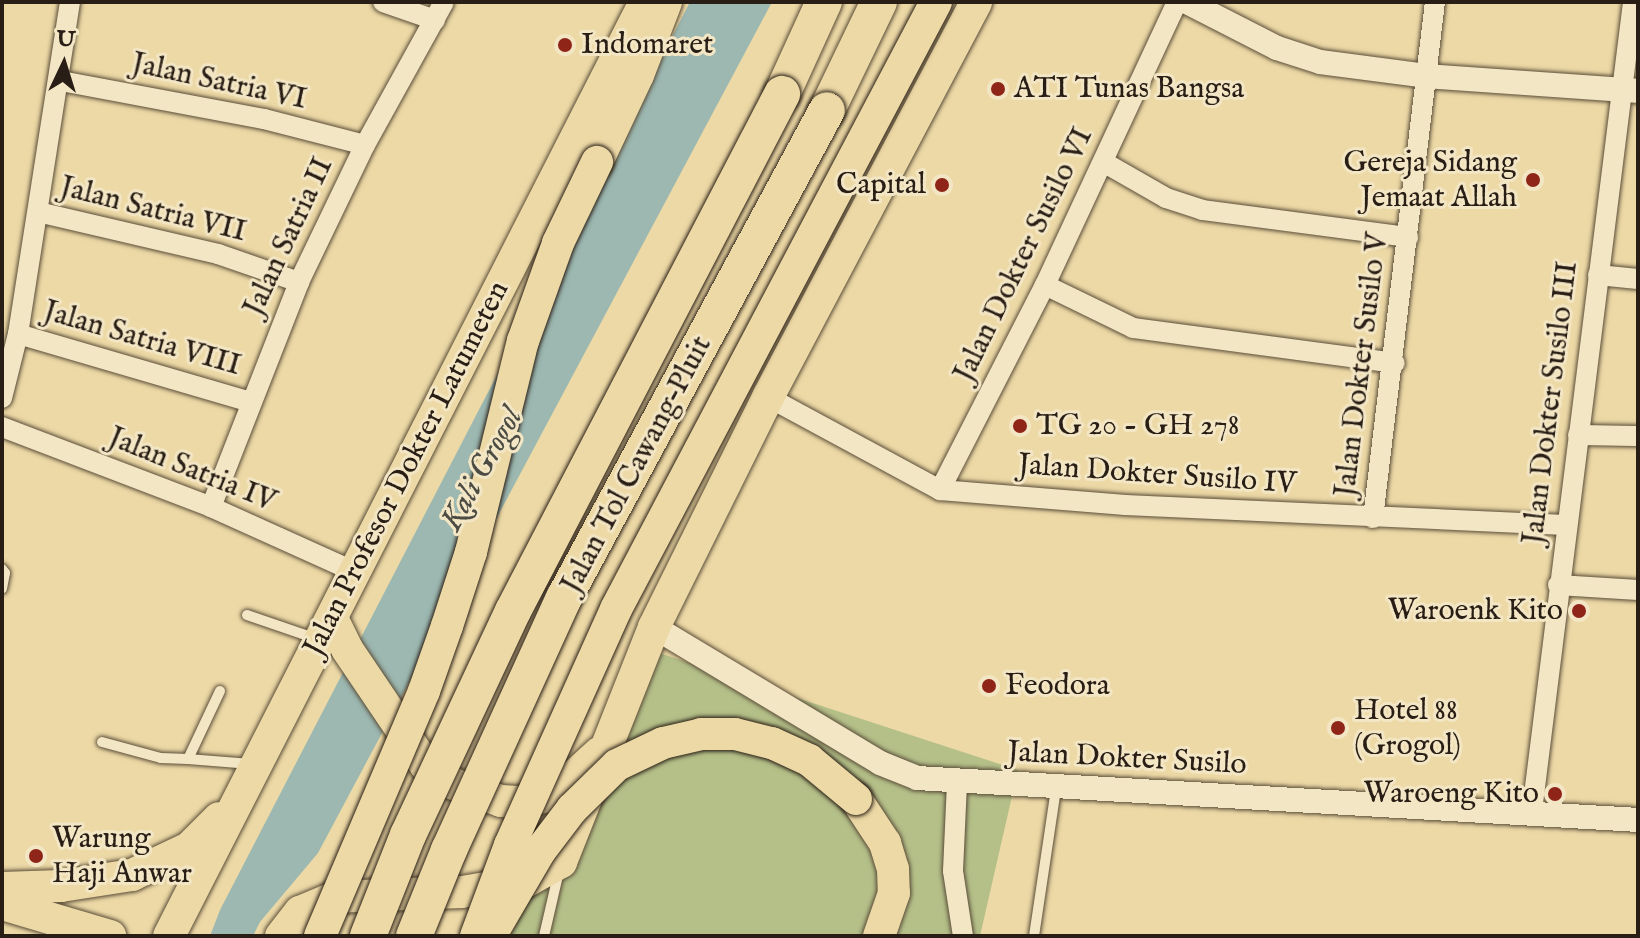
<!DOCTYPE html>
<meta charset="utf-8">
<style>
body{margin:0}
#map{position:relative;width:1640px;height:938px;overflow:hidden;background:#edd9a6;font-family:"IM FELL English",serif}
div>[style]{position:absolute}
.green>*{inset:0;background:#b5c089}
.water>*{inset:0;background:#9cb8b1}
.roads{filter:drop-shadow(0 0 2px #5a4d39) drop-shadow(0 0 2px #5a4d39)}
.service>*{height:10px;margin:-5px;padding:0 5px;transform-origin:5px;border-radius:5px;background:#f3e6c5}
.minor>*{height:20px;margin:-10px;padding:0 10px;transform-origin:10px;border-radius:10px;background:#f3e6c5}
.tertiary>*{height:24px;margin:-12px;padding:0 12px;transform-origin:12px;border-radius:12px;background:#f3e6c5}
.trunk>*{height:32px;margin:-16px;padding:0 16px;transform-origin:16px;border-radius:16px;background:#edd9a6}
.motorway>*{height:36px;margin:-18px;padding:0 18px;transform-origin:18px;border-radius:18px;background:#edd9a6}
.bridges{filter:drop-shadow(0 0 2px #291e15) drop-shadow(0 0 2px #291e15)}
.trunk-bridge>*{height:32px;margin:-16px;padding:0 16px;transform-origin:16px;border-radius:16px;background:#edd9a6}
.motorway-bridge>*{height:36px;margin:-18px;padding:0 18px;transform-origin:18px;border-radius:18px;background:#edd9a6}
.dots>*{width:22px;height:22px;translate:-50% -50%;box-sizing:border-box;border:4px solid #f3e6c5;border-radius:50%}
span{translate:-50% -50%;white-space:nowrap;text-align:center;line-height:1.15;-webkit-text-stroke:6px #f3e6c5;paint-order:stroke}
.poi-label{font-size:30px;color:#291e15}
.left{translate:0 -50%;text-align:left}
.right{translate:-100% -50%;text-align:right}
.street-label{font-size:30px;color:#291e15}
.water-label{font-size:32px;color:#4c4c44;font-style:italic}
.frame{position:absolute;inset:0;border:4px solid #291e15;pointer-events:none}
.north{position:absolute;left:24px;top:24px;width:80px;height:80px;-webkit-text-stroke:6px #f3e6c5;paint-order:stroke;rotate:4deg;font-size:22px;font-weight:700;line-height:32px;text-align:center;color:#291e15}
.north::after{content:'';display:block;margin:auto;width:28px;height:36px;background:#291e15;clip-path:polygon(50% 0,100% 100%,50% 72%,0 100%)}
</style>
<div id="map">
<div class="green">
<i style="clip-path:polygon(644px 648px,1018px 770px,980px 936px,511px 936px)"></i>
</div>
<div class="water">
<i style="clip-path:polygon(690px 2px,772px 2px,318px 853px,260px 922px,253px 936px,210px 936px,220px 910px)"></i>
</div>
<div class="roads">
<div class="service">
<i style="left:2px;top:569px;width:5px;rotate:53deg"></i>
<i style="left:5px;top:573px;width:16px;rotate:101deg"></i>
<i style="left:247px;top:615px;width:74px;rotate:18.9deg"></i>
<i style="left:220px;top:691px;width:75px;rotate:115.2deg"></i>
<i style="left:188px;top:759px;width:63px;rotate:4.5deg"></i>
<i style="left:102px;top:742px;width:61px;rotate:15.2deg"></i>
<i style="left:161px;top:758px;width:27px;rotate:2deg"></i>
<i style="left:544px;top:936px;width:67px;rotate:-77deg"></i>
<i style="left:1034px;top:936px;width:150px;rotate:-81.5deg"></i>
</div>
<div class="minor">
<i style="left:383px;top:2px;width:55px;rotate:19.1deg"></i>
<i style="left:61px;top:81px;width:207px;rotate:10.6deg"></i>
<i style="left:264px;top:119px;width:104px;rotate:14.4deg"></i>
<i style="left:1105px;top:163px;width:70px;rotate:29.8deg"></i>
<i style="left:1166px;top:198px;width:38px;rotate:18deg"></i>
<i style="left:1202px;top:210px;width:208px;rotate:7.5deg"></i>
<i style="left:38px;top:212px;width:185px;rotate:13.1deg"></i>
<i style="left:218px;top:254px;width:86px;rotate:19.1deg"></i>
<i style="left:1598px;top:275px;width:40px;rotate:5.7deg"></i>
<i style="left:1045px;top:285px;width:98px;rotate:26deg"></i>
<i style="left:1133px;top:328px;width:264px;rotate:7.6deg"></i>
<i style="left:18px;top:334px;width:242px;rotate:16.3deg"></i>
<i style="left:768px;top:397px;width:196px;rotate:28.4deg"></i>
<i style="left:940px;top:490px;width:186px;rotate:4.6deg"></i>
<i style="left:1125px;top:505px;width:441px;rotate:2.6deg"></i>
<i style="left:2px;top:398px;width:66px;rotate:-76deg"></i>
<i style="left:18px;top:334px;width:336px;rotate:-81.1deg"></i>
<i style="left:2px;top:427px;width:224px;rotate:20.9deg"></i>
<i style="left:211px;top:507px;width:160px;rotate:24.3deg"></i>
<i style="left:1578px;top:435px;width:60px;rotate:1deg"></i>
<i style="left:940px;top:490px;width:230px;rotate:-62.9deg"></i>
<i style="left:1045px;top:285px;width:312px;rotate:-65deg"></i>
<i style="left:211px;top:507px;width:242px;rotate:-68.6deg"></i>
<i style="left:299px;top:282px;width:152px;rotate:-64.3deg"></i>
<i style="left:365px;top:145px;width:163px;rotate:-61.1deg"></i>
<i style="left:1373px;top:518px;width:520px;rotate:-83.15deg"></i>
<i style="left:1558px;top:585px;width:80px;rotate:3.6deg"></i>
<i style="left:957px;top:783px;width:88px;rotate:92.6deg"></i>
<i style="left:953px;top:871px;width:66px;rotate:81.3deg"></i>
<i style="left:1532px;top:811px;width:815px;rotate:-82.88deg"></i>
</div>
<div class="tertiary">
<i style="left:1187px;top:2px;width:101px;rotate:27.1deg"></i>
<i style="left:1277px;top:48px;width:45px;rotate:18deg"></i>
<i style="left:1320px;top:62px;width:107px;rotate:7.5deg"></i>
<i style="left:1426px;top:76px;width:213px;rotate:4deg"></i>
<i style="left:654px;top:627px;width:264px;rotate:31deg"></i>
<i style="left:880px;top:763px;width:40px;rotate:22deg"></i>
<i style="left:917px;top:778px;width:722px;rotate:3.33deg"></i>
</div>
<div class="trunk">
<i style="left:597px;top:162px;width:96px;rotate:-64.8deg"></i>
<i style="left:638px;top:75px;width:78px;rotate:-69deg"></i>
<i style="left:333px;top:620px;width:32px;rotate:64deg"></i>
<i style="left:347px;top:649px;width:141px;rotate:56deg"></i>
<i style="left:426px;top:766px;width:33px;rotate:33deg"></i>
<i style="left:454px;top:784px;width:50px;rotate:19.9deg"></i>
<i style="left:501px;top:801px;width:22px;rotate:3deg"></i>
<i style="left:523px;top:802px;width:31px;rotate:-13deg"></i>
<i style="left:553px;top:795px;width:62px;rotate:-42.4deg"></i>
<i style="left:856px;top:799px;width:53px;rotate:56.6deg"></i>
<i style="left:885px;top:843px;width:27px;rotate:73deg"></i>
<i style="left:893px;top:869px;width:24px;rotate:88deg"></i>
<i style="left:894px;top:893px;width:46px;rotate:109.2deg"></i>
<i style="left:2px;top:888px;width:59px;rotate:-1.9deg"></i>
<i style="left:61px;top:886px;width:72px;rotate:-8.8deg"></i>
<i style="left:132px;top:875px;width:63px;rotate:-25.3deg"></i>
<i style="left:189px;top:848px;width:42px;rotate:-45deg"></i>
<i style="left:2px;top:904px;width:113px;rotate:16.5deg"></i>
<i style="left:169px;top:936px;width:1048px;rotate:-62.99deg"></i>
<i style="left:281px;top:936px;width:31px;rotate:-52deg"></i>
<i style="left:300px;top:912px;width:38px;rotate:-23deg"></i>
<i style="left:335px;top:897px;width:127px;rotate:-2.3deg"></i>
<i style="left:462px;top:892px;width:66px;rotate:-9.6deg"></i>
<i style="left:527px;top:881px;width:39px;rotate:-29deg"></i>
<i style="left:561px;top:862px;width:253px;rotate:-68.4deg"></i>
<i style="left:654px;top:627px;width:257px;rotate:-63.6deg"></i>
<i style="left:768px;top:397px;width:446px;rotate:-62.2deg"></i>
</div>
<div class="motorway">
<i style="left:782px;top:94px;width:101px;rotate:-65.5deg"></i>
<i style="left:827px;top:110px;width:120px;rotate:-64.3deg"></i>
</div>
</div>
<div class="bridges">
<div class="trunk-bridge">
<i style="left:495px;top:928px;width:89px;rotate:-59.7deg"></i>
<i style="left:540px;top:851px;width:53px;rotate:-52.7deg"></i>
<i style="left:572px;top:809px;width:63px;rotate:-44.4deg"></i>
<i style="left:617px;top:765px;width:51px;rotate:-25.6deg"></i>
<i style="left:663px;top:743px;width:39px;rotate:-13deg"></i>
<i style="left:701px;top:734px;width:34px"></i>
<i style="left:735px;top:734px;width:38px;rotate:14deg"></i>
<i style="left:772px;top:743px;width:41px;rotate:24.7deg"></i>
<i style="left:809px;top:760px;width:61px;rotate:39.7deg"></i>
<i style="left:320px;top:936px;width:266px;rotate:-67deg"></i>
<i style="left:424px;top:691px;width:69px;rotate:-70.5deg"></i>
<i style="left:447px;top:626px;width:78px;rotate:-72deg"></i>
<i style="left:471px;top:552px;width:217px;rotate:-76.2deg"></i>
<i style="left:523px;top:341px;width:104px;rotate:-70.3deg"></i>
<i style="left:558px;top:243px;width:90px;rotate:-64.3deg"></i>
<i style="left:476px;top:936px;width:97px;rotate:-69.5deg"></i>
<i style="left:510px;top:845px;width:259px;rotate:-65.8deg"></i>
<i style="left:616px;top:609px;width:686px;rotate:-62.2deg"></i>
</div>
<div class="motorway-bridge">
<i style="left:368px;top:936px;width:109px;rotate:-68.4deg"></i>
<i style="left:408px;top:835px;width:247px;rotate:-64.9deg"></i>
<i style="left:513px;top:611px;width:583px;rotate:-62.51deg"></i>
<i style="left:414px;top:936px;width:93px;rotate:-67.9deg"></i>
<i style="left:449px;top:850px;width:277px;rotate:-65.5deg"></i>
<i style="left:564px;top:598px;width:554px;rotate:-61.68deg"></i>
</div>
</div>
<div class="dots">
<i style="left:565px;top:45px;background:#8f2418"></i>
<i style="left:998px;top:89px;background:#8f2418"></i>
<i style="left:1533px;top:180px;background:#8f2418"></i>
<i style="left:942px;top:185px;background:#8f2418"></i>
<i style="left:1020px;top:426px;background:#8f2418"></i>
<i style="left:1579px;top:611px;background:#8f2418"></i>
<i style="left:989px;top:686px;background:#8f2418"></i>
<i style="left:1338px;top:728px;background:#8f2418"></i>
<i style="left:1555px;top:794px;background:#8f2418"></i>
<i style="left:36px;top:856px;background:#8f2418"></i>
</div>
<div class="poi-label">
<span class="left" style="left:581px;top:45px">Indomaret</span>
<span class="left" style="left:1014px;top:89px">ATI Tunas Bangsa</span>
<span class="right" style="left:1517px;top:180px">Gereja Sidang<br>Jemaat Allah</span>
<span class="right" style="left:926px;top:185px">Capital</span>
<span class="left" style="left:1036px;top:426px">TG 20 - GH 278</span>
<span class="right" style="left:1563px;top:611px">Waroenk Kito</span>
<span class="left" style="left:1005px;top:686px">Feodora</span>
<span class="left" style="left:1354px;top:728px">Hotel 88<br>(Grogol)</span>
<span class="right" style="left:1539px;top:794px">Waroeng Kito</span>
<span class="left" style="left:52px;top:856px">Warung<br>Haji Anwar</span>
</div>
<div class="street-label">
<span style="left:219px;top:82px;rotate:12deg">Jalan Satria VI</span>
<span style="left:153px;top:210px;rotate:14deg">Jalan Satria VII</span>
<span style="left:289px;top:237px;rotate:-65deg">Jalan Satria II</span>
<span style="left:1024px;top:255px;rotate:-64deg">Jalan Dokter Susilo VI</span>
<span style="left:142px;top:339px;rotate:16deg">Jalan Satria VIII</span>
<span style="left:1362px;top:365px;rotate:-83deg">Jalan Dokter Susilo V</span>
<span style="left:1551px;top:403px;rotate:-83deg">Jalan Dokter Susilo III</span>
<span style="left:637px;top:465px;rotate:-62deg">Jalan Tol Cawang–Pluit</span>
<span style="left:407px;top:469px;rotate:-63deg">Jalan Profesor Dokter Latumeten</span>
<span style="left:192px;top:470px;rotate:22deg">Jalan Satria IV</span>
<span style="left:1157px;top:475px;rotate:4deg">Jalan Dokter Susilo IV</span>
<span style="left:1127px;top:759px;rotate:3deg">Jalan Dokter Susilo</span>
</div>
<div class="water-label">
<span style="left:483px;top:470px;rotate:-61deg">Kali Grogol</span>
</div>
<div class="frame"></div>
<div class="north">U</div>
</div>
